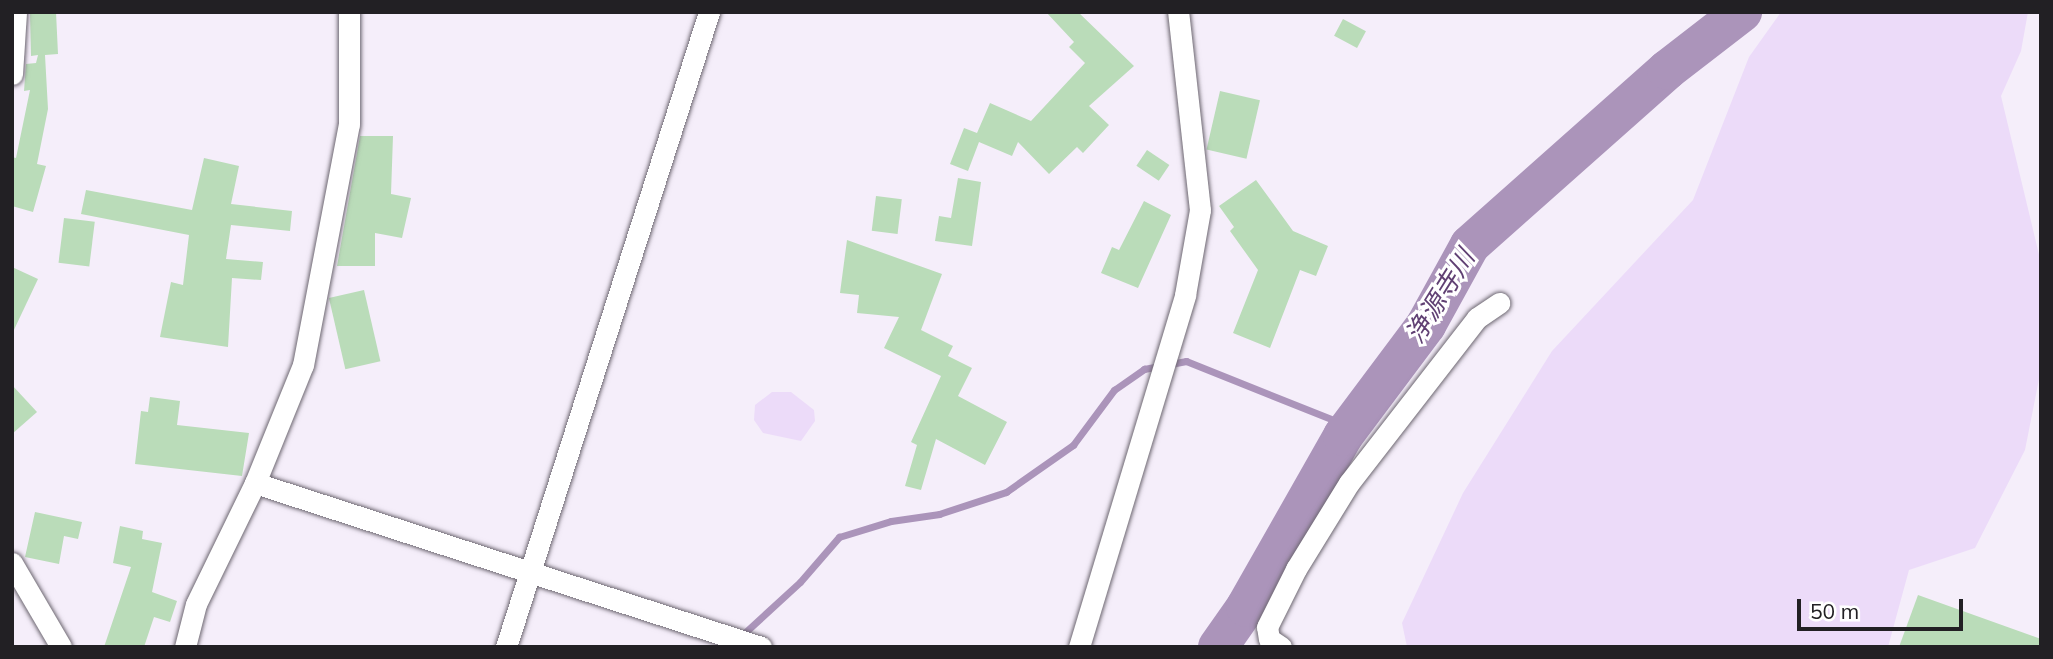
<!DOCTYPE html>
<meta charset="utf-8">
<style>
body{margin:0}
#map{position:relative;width:2053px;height:659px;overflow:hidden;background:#f5eefa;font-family:Mulish,"Noto Sans JP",sans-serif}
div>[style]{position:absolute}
.green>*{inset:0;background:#ecdbf9}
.stream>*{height:7px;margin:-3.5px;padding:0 3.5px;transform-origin:3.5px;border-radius:3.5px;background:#ab94ba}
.river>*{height:40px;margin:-20px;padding:0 20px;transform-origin:20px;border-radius:20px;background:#ab94ba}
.building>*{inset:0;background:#badcb9;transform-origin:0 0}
.roads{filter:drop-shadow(0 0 2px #6d6771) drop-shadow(0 0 2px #6d6771)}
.minor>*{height:21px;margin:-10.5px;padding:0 10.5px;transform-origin:10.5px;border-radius:10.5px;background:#fff}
span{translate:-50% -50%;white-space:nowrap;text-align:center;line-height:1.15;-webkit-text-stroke:6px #fff;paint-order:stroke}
.water-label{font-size:26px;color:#604073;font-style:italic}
.frame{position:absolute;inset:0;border:14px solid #222024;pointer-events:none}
.scale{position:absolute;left:1797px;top:599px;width:166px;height:32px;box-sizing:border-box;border:4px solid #222024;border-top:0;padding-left:9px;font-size:21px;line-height:24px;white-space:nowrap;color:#222024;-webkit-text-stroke:5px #fff;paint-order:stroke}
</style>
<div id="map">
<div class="green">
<i style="clip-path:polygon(1781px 12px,2028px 12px,2021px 51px,2001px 96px,2041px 263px,2041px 369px,2025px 450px,1975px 548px,1909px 570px,1888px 647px,1407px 647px,1402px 623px,1463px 493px,1552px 351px,1693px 200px,1749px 57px)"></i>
<i style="clip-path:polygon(772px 392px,791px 392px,814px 410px,815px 421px,801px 441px,763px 433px,754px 420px,755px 405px)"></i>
</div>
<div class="stream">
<i style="left:740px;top:637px;width:81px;rotate:-42.5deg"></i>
<i style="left:800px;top:582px;width:60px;rotate:-49.1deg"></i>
<i style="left:839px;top:537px;width:54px;rotate:-17.1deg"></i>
<i style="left:891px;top:521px;width:49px;rotate:-8.3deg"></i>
<i style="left:939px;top:514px;width:71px;rotate:-18.2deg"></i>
<i style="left:1006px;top:492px;width:82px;rotate:-35deg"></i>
<i style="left:1073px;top:445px;width:69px;rotate:-53.3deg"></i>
<i style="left:1114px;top:390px;width:37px;rotate:-35deg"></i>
<i style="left:1144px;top:369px;width:43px;rotate:-10.8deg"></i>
<i style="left:1186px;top:361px;width:178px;rotate:21.8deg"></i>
</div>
<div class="river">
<i style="left:1218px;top:647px;width:49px;rotate:-55deg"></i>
<i style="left:1246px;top:607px;width:197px;rotate:-60.4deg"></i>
<i style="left:1343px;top:436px;width:139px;rotate:-53.2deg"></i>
<i style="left:1426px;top:325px;width:91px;rotate:-61.2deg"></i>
<i style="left:1470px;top:245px;width:264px;rotate:-41.6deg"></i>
<i style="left:1667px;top:70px;width:95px;rotate:-37.7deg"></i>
</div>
<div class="building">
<i style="clip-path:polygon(30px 12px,56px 12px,58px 54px,45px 55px,48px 109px,37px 164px,46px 166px,33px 212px,12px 206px,12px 157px,16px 158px,30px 90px,24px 91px,26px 64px,36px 63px,38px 55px,31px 56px)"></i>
<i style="clip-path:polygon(1046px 12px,1078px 12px,1134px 66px,1089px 106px,1109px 125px,1083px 153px,1077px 147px,1049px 174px,1018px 142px,1012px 156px,979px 142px,968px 171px,950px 164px,964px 128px,977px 133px,990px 103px,1031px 121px,1085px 63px,1069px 47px,1074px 42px)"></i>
<i style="left:1343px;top:19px;width:26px;height:19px;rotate:28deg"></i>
<i style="left:1220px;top:91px;width:41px;height:60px;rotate:13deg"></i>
<i style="clip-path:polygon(360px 136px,393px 136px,391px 194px,411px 198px,402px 238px,375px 233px,375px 266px,337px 266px)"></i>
<i style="left:1147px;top:150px;width:27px;height:19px;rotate:34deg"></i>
<i style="clip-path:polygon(204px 158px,239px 166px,231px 204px,292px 211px,290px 231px,231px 225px,226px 259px,263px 262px,261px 280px,232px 278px,228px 347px,160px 337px,171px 282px,183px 285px,189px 235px,81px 214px,86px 190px,192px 210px)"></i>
<i style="clip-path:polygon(958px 178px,981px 182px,972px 246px,935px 241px,939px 216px,951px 218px)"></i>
<i style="clip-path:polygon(1256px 180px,1293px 231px,1328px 246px,1316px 276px,1300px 270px,1270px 348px,1233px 333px,1258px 270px,1230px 231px,1234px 227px,1219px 206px)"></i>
<i style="left:876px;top:196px;width:26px;height:35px;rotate:7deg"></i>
<i style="clip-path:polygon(1144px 201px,1171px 215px,1138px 288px,1101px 273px,1112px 247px,1119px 250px)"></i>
<i style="left:64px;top:218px;width:31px;height:45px;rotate:7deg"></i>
<i style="clip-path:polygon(847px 240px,942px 274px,921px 330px,953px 346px,948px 356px,972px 368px,958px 396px,1007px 422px,985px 465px,936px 439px,921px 490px,905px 486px,917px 445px,911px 442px,941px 376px,884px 348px,899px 317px,857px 313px,859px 295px,840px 293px)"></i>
<i style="clip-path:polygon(12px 267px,38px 279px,12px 334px)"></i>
<i style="left:364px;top:290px;width:73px;height:36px;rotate:77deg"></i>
<i style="clip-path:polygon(12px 385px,37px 412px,12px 434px)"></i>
<i style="clip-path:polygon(150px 397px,180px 401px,177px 425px,249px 433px,242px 476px,135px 464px,141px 411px,148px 412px)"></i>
<i style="clip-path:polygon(35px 512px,82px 522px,78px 539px,64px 536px,59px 564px,25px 557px)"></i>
<i style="clip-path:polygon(120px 526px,143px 531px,142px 539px,162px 543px,152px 592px,177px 601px,170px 622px,154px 617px,144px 647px,104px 647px,131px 567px,113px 563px)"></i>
<i style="clip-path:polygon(1918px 595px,2041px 639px,2041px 647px,1899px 647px)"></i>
</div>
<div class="roads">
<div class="minor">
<i style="left:12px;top:74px;width:62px;rotate:-86.3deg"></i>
<i style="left:255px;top:483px;width:532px;rotate:17.96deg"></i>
<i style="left:12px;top:563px;width:97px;rotate:59.7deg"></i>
<i style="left:185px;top:647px;width:44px;rotate:-75.7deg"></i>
<i style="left:196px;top:604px;width:135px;rotate:-64deg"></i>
<i style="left:255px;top:483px;width:127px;rotate:-67.9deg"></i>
<i style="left:303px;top:365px;width:245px;rotate:-79.2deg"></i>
<i style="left:349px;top:124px;width:112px;rotate:-90deg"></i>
<i style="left:506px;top:647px;width:667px;rotate:-72.27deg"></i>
<i style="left:1079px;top:647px;width:368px;rotate:-73.2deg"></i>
<i style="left:1185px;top:295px;width:86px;rotate:-80deg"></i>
<i style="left:1200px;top:210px;width:199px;rotate:-96.3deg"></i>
<i style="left:1281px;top:647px;width:14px;rotate:-146deg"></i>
<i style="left:1269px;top:639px;width:12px;rotate:-99deg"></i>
<i style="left:1267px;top:627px;width:65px;rotate:-63.4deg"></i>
<i style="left:1296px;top:569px;width:101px;rotate:-58.4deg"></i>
<i style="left:1349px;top:483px;width:209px;rotate:-52.2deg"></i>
<i style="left:1477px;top:318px;width:27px;rotate:-34deg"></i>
</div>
</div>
<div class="water-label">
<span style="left:1440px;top:296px;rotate:-58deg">浄源寺川</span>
</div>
<div class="frame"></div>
<div class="scale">50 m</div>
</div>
